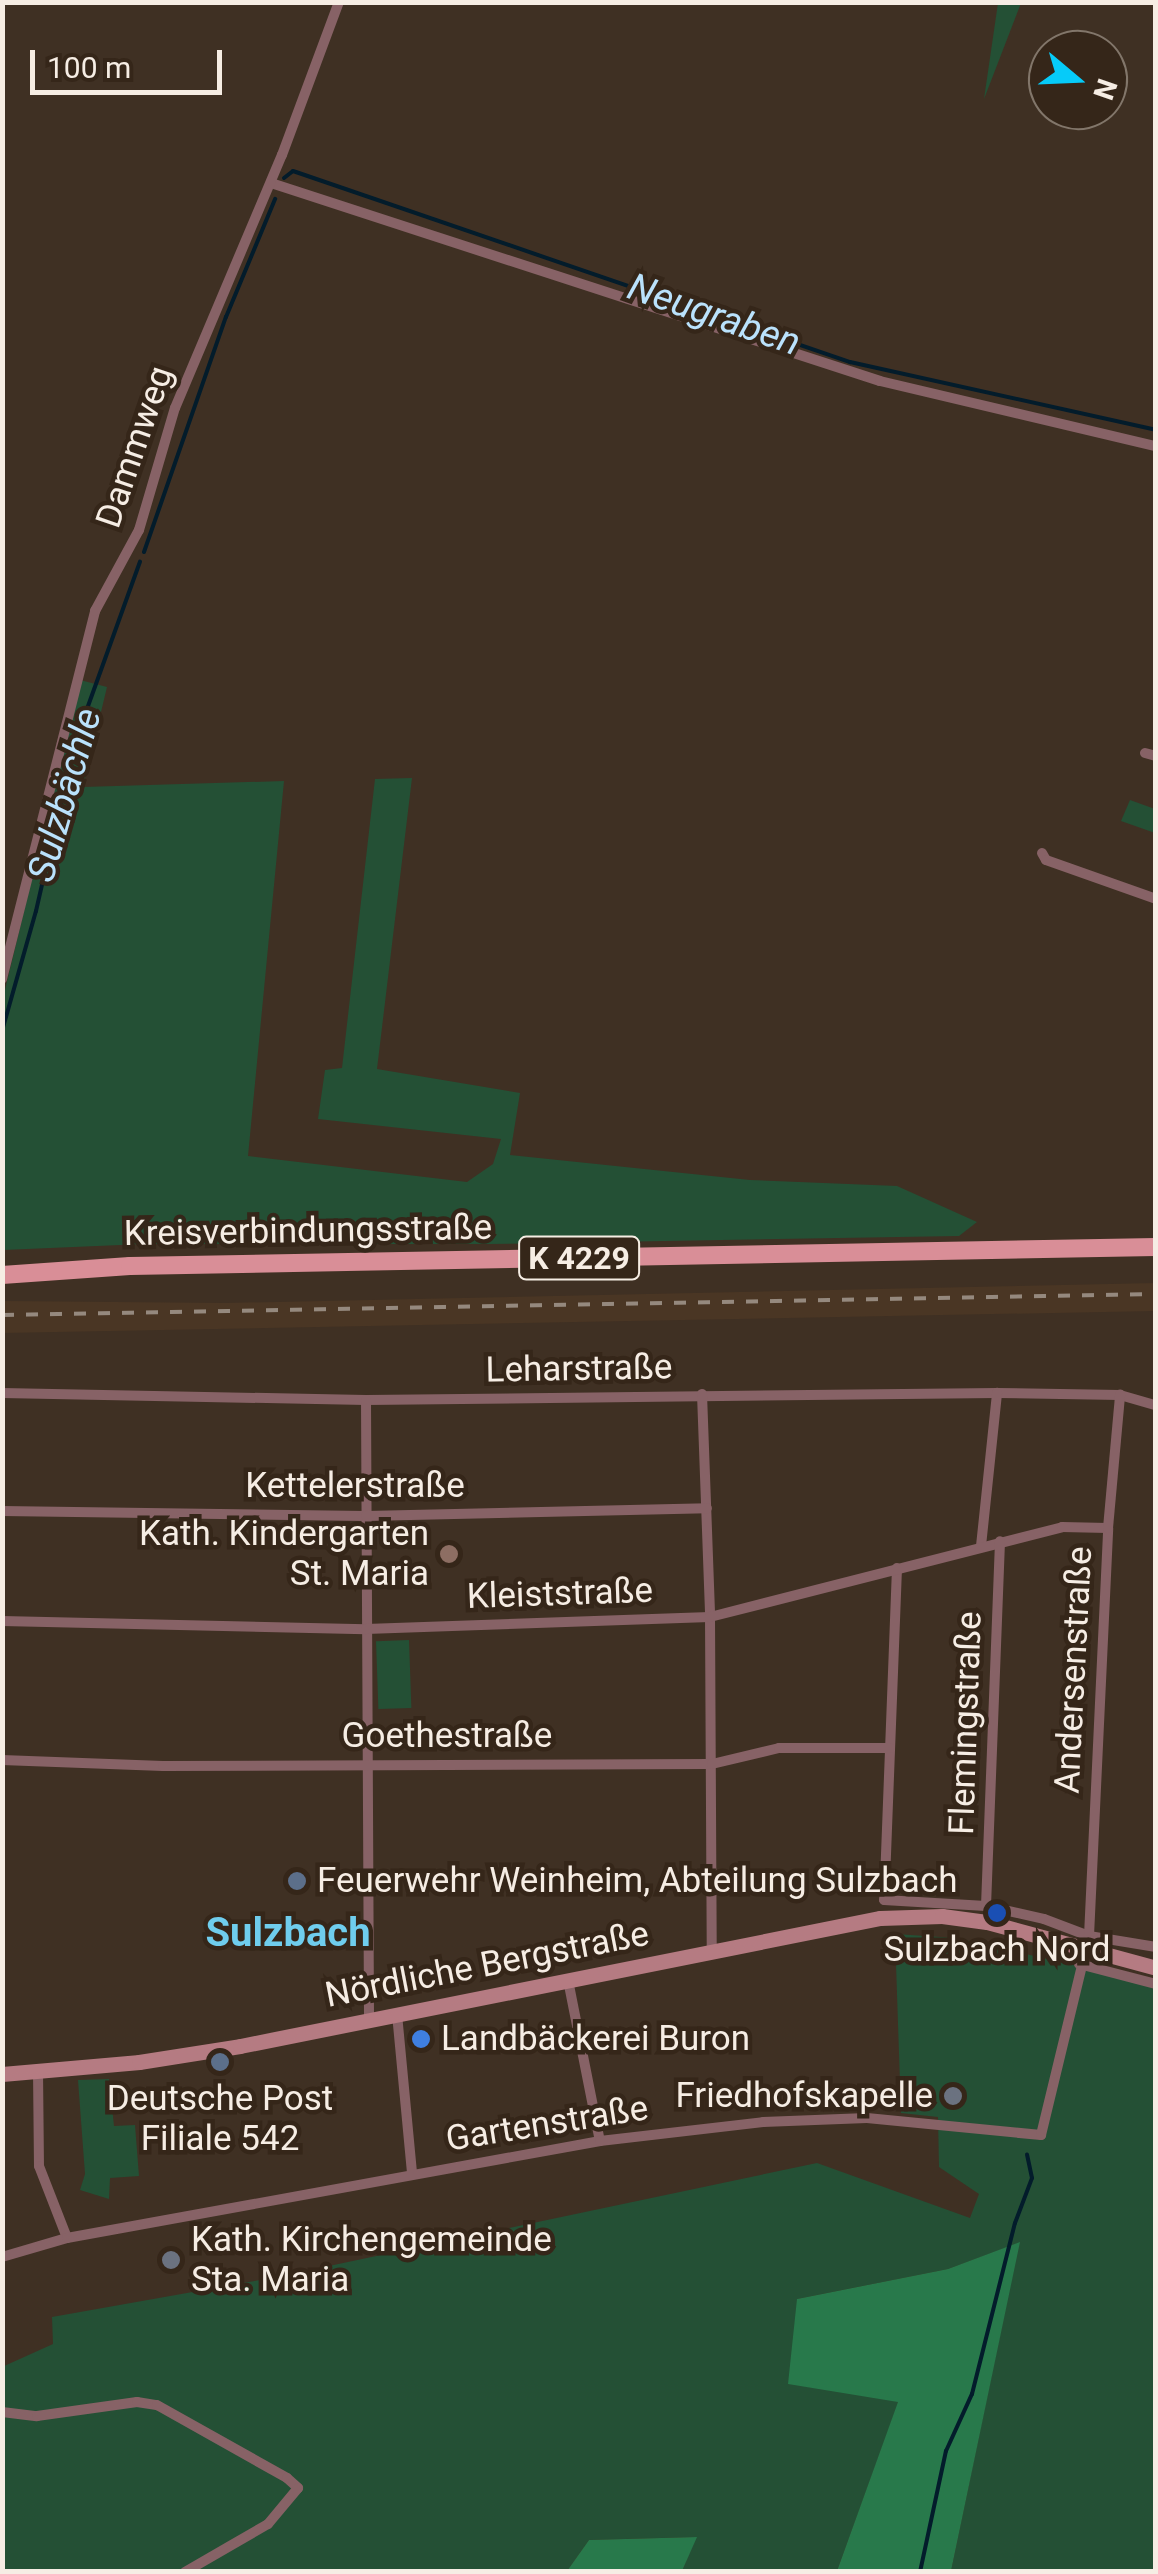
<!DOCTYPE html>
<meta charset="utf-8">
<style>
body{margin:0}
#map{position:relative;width:1158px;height:2574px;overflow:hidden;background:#3f3023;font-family:Roboto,sans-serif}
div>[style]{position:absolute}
.built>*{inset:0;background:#4a3624}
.green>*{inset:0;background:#245035;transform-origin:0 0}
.forest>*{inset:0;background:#28794b}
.stream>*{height:4px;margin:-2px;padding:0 2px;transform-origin:2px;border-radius:2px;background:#031c2b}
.street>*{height:10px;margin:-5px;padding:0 5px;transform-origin:5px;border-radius:5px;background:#876266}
.secondary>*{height:15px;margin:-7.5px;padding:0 7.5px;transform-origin:7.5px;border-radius:7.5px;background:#b57b82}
.primary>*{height:18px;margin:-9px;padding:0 9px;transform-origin:9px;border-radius:9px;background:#d98e97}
.rail>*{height:4px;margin-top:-2px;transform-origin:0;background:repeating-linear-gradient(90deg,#95897e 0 12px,transparent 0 24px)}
.dots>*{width:28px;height:28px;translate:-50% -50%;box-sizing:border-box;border:5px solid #352619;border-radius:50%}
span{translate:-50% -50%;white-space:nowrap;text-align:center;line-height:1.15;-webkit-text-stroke:9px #352619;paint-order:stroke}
.shield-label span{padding:2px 8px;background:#352619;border:2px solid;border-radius:8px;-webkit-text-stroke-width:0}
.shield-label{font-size:32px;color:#f6ede4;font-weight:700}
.street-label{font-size:35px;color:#f6ede4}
.poi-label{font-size:35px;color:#f6ede4}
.right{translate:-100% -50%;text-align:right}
.left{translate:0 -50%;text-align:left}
.water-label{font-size:38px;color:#bae2fc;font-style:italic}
.quarter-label{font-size:40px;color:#6fcded;font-weight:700}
.frame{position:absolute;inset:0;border:5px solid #f6ede4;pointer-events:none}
.north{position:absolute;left:1028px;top:30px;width:100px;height:100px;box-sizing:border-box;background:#352619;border:2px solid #82766a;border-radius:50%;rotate:109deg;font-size:28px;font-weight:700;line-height:40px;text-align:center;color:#f6ede4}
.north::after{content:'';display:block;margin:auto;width:35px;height:45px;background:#06cbf9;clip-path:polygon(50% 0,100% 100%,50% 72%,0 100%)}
.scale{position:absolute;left:30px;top:50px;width:192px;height:45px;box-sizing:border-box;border:5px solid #f6ede4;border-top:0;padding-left:12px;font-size:30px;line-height:35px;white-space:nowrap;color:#f6ede4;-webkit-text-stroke:8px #352619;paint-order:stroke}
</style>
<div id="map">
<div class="built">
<i style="clip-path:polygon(1156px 1283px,1155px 1311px,2px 1333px,3px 1301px,225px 1303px)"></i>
</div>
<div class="green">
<i style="clip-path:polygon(998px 3px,1021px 3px,984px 99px)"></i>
<i style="clip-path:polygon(80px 680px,107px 687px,83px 787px,284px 781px,248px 1156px,467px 1182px,493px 1164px,501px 1139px,318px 1119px,325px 1070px,342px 1068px,375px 779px,412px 778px,377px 1069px,520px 1093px,510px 1155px,750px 1180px,897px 1186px,977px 1222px,959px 1236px,489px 1244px,144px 1244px,3px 1250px,3px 998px)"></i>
<i style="clip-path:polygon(1130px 800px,1155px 809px,1155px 833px,1121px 821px)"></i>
<i style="left:409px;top:1640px;width:68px;height:33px;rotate:88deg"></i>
<i style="clip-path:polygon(895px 1934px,956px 1938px,1155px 1984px,1155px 2571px,951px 2571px,1019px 2243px,948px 2269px,797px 2299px,899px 2401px,837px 2571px,682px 2571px,696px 2537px,589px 2540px,567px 2571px,3px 2571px,2px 2367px,53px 2344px,52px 2317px,277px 2277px,817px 2163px,970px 2218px,979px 2194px,939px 2167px,938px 2117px,901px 2113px)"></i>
<i style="clip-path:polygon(109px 2079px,114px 2126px,135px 2125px,139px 2176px,110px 2178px,109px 2199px,80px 2190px,85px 2174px,78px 2080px)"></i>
</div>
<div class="forest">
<i style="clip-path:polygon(1020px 2242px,951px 2571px,837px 2571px,898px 2402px,788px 2384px,797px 2299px,948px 2269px)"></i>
<i style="clip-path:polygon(697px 2537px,682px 2571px,567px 2571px,589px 2540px)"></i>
</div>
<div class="stream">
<i style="left:284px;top:178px;width:11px;rotate:-38deg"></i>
<i style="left:293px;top:171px;width:589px;rotate:18.93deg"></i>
<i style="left:850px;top:362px;width:313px;rotate:12.5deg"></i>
<i style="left:144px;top:552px;width:249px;rotate:-70.8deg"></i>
<i style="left:226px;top:317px;width:128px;rotate:-67.4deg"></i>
<i style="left:2px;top:1031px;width:125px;rotate:-74.2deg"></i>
<i style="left:36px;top:911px;width:170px;rotate:-77.1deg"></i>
<i style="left:74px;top:745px;width:195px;rotate:-70.2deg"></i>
<i style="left:920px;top:2572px;width:124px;rotate:-77.9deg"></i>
<i style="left:946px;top:2451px;width:63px;rotate:-65.5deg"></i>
<i style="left:972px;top:2394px;width:176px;rotate:-75.9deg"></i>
<i style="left:1015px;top:2223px;width:48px;rotate:-69.3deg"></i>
<i style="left:1032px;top:2178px;width:24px;rotate:-102deg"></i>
</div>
<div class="street">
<i style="left:271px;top:183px;width:640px;rotate:18.01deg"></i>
<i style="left:880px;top:381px;width:284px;rotate:13.3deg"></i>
<i style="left:1145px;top:753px;width:11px;rotate:15deg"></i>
<i style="left:1042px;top:853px;width:8px;rotate:60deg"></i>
<i style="left:1046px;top:860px;width:117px;rotate:19.5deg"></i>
<i style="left:2px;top:979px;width:380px;rotate:-75.8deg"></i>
<i style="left:95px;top:611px;width:92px;rotate:-61.5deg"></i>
<i style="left:139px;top:530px;width:127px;rotate:-73.6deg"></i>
<i style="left:175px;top:408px;width:275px;rotate:-67.1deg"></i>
<i style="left:282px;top:155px;width:163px;rotate:-69.6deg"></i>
<i style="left:2px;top:1393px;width:364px;rotate:1.1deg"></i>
<i style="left:366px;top:1400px;width:631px;rotate:-0.64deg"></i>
<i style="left:997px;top:1393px;width:123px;rotate:0.9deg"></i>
<i style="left:1120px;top:1395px;width:37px;rotate:16deg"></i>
<i style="left:702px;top:1394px;width:223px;rotate:87.9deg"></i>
<i style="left:710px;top:1617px;width:332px;rotate:89.7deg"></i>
<i style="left:366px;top:1400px;width:619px;rotate:89.72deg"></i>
<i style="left:2px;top:1511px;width:364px;rotate:0.8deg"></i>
<i style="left:366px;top:1516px;width:341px;rotate:-1.3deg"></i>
<i style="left:981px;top:1546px;width:154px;rotate:-84deg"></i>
<i style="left:897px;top:1568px;width:332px;rotate:92.2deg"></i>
<i style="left:884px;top:1900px;width:102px;rotate:3.4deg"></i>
<i style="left:986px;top:1906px;width:59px;rotate:12.6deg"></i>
<i style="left:1044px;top:1919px;width:48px;rotate:20.7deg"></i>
<i style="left:1089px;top:1936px;width:68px;rotate:9.3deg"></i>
<i style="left:2px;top:1621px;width:364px;rotate:1.3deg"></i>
<i style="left:366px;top:1629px;width:344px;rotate:-2deg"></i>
<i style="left:710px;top:1617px;width:363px;rotate:-14.3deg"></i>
<i style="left:1062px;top:1527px;width:46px;rotate:1.2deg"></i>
<i style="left:2px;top:1760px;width:161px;rotate:2.1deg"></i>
<i style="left:163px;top:1766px;width:549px;rotate:-0.21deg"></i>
<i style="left:712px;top:1764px;width:69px;rotate:-13.4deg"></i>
<i style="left:779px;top:1748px;width:111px"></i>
<i style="left:986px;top:1906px;width:365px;rotate:-87.8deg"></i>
<i style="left:1079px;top:1964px;width:80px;rotate:14.6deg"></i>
<i style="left:568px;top:1980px;width:164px;rotate:78.8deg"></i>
<i style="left:397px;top:2014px;width:161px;rotate:84.6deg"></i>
<i style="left:38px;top:2071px;width:95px;rotate:89.4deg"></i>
<i style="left:39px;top:2166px;width:77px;rotate:68.7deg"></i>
<i style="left:2px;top:2257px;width:68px;rotate:-16.3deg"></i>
<i style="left:67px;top:2238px;width:542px;rotate:-10.31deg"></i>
<i style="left:600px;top:2141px;width:164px;rotate:-6.6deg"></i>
<i style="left:763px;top:2122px;width:104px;rotate:-2.2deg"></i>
<i style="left:867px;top:2118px;width:175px;rotate:5.6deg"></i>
<i style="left:1041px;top:2135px;width:205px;rotate:-76.4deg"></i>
<i style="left:1089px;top:1936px;width:408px;rotate:-87.3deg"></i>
<i style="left:1108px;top:1528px;width:134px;rotate:-84.8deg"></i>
<i style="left:2px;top:2412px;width:35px;rotate:7deg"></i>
<i style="left:37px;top:2416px;width:101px;rotate:-8deg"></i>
<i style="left:137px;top:2402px;width:20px;rotate:9deg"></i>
<i style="left:157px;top:2405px;width:149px;rotate:29.3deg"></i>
<i style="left:287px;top:2478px;width:15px;rotate:42deg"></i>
<i style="left:298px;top:2488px;width:47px;rotate:129.8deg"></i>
<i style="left:268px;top:2524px;width:96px;rotate:150deg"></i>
</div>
<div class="secondary">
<i style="left:2px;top:2074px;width:138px;rotate:-5deg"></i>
<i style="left:139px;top:2062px;width:102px;rotate:-9deg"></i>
<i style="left:240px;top:2046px;width:653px;rotate:-11.31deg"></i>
<i style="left:880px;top:1918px;width:62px;rotate:-1.8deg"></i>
<i style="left:942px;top:1916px;width:45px;rotate:7.6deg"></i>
<i style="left:987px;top:1922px;width:175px;rotate:15.2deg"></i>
</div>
<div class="primary">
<i style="left:2px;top:1275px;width:128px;rotate:-4deg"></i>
<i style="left:130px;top:1266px;width:1026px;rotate:-1.06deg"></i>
</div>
<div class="rail">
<i style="left:2px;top:1315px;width:1154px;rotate:-1.04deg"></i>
</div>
<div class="dots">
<i style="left:449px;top:1554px;background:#8d6e63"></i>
<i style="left:297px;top:1881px;background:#5c6f8a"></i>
<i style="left:997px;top:1913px;background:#1a4fb4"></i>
<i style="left:421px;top:2039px;background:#3f7fe0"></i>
<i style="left:220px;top:2062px;background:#5c6f8a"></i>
<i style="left:953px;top:2096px;background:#6b7280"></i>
<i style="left:171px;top:2260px;background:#6b7280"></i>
</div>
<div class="shield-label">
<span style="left:579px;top:1258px">K 4229</span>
</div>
<div class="street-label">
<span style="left:135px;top:447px;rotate:-71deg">Dammweg</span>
<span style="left:308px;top:1231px;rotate:-1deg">Kreisverbindungsstraße</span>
<span style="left:579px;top:1369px;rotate:-1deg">Leharstraße</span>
<span style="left:355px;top:1486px">Kettelerstraße</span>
<span style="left:560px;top:1594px;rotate:-2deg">Kleiststraße</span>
<span style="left:1074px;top:1670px;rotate:-87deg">Andersenstraße</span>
<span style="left:966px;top:1723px;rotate:-88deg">Flemingstraße</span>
<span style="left:447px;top:1736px">Goethestraße</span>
<span style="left:487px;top:1965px;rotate:-11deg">Nördliche Bergstraße</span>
<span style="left:547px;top:2124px;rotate:-9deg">Gartenstraße</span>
</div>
<div class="poi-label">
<span class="right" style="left:429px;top:1554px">Kath. Kindergarten<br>St. Maria</span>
<span class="left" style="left:317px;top:1881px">Feuerwehr Weinheim, Abteilung Sulzbach</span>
<span style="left:997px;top:1950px">Sulzbach Nord</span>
<span class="left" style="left:441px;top:2039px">Landbäckerei Buron</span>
<span class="right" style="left:933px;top:2096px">Friedhofskapelle</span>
<span style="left:220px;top:2119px">Deutsche Post<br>Filiale 542</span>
<span class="left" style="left:191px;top:2260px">Kath. Kirchengemeinde<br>Sta. Maria</span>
</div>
<div class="water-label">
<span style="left:714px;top:315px;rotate:19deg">Neugraben</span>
<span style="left:65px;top:795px;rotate:-74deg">Sulzbächle</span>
</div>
<div class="quarter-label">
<span style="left:288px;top:1933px">Sulzbach</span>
</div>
<div class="frame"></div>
<div class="north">N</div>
<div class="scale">100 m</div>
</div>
